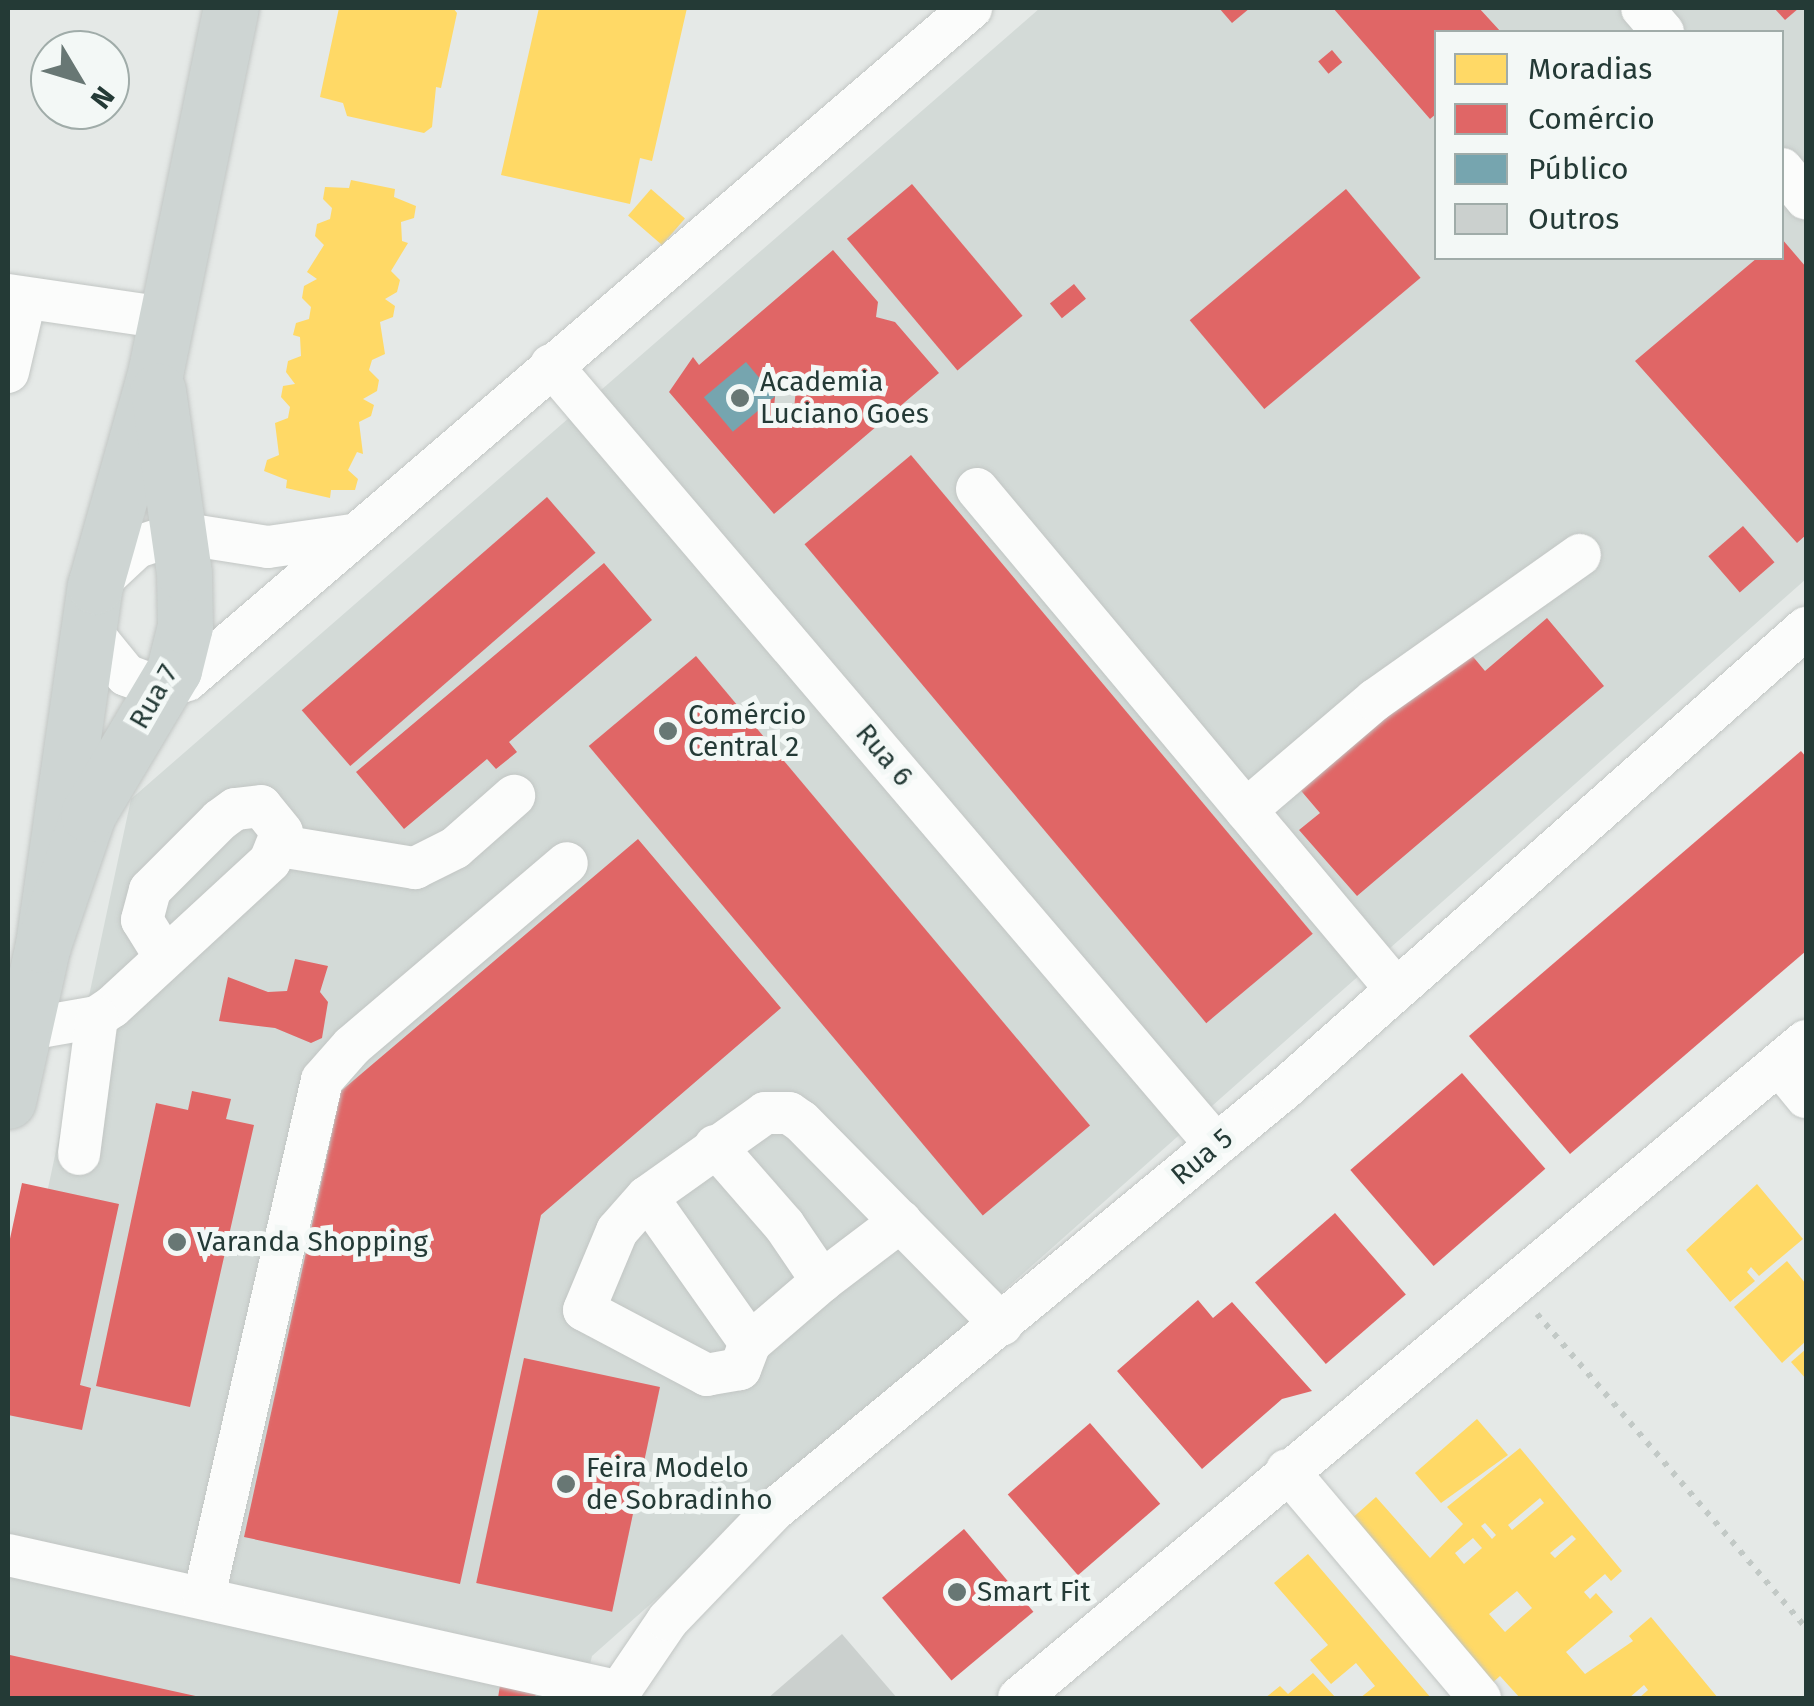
<!DOCTYPE html>
<meta charset="utf-8">
<style>
body{margin:0}
#map{position:relative;width:1814px;height:1706px;overflow:hidden;background:#e5e9e7;font-family:"Fira Sans",sans-serif}
div>[style]{position:absolute}
.built>*{inset:0;background:#d3dad7}
.homes>*{inset:0;background:#ffd966;transform-origin:0 0}
.shops>*{inset:0;background:#e06666;transform-origin:0 0}
.public>*{inset:0;background:#76a5af;transform-origin:0 0}
.building>*{inset:0;background:#cbd0ce}
.path>*{height:6px;margin-top:-3px;transform-origin:0;background:repeating-linear-gradient(90deg,#c2c9c6 0 5px,transparent 0 13px)}
.roads{filter:drop-shadow(0 0 2px #c2c6c4) drop-shadow(0 0 2px #c2c6c4)}
.minor>*{height:42px;margin:-21px;padding:0 21px;transform-origin:21px;border-radius:21px;background:#fbfcfb}
.major>*{height:55px;margin:-27.5px;padding:0 27.5px;transform-origin:27.5px;border-radius:27.5px;background:#ced5d3}
.dots>*{width:28px;height:28px;translate:-50% -50%;box-sizing:border-box;border:5px solid #f3f8f6;border-radius:50%}
span{translate:-50% -50%;white-space:nowrap;text-align:center;line-height:1.15;-webkit-text-stroke:10px #f3f8f6;paint-order:stroke}
.poi-label{font-size:28px;color:#243a36}
.left{translate:0 -50%;text-align:left}
.street-label{font-size:28px;color:#243a36}
.frame{position:absolute;inset:0;border:10px solid #243a36;pointer-events:none}
.legend{position:absolute;left:1434px;top:30px;width:350px;height:230px;box-sizing:border-box;background:#f3f8f6;border:2px solid #a0aca9;margin:0;padding:12px 18px;list-style:none;font-size:30px;color:#243a36}
.legend li{display:flex;align-items:center;gap:20px;height:50px}
.legend b{width:50px;border:2px solid #a0aca9}
.north{position:absolute;left:30px;top:30px;width:100px;height:100px;box-sizing:border-box;background:#f3f8f6;border:2px solid #a0aca9;border-radius:50%;rotate:128deg;font-size:28px;font-weight:700;line-height:40px;text-align:center;color:#243a36}
.north::after{content:'';display:block;margin:auto;width:35px;height:45px;background:#687774;clip-path:polygon(50% 0,100% 100%,50% 72%,0 100%)}
</style>
<div id="map">
<div class="built">
<i style="clip-path:polygon(evenodd,1040px 8px,1806px 8px,1806px 579px,592px 1656px,582px 1698px,8px 1698px,8px 1376px,131px 799px,1040px 8px,1436px 32px,1782px 32px,1782px 258px,1436px 258px,1436px 32px)"></i>
</div>
<div class="homes">
<i style="clip-path:polygon(339px 8px,453px 8px,457px 13px,441px 88px,436px 87px,432px 127px,424px 133px,347px 116px,343px 103px,320px 97px)"></i>
<i style="clip-path:polygon(539px 8px,687px 8px,652px 161px,640px 158px,630px 204px,501px 175px)"></i>
<i style="clip-path:polygon(351px 180px,395px 189px,394px 197px,416px 206px,414px 218px,401px 222px,402px 241px,408px 243px,391px 271px,400px 280px,397px 292px,385px 299px,395px 306px,393px 317px,380px 322px,385px 354px,372px 360px,369px 370px,379px 380px,377px 391px,363px 399px,374px 405px,371px 416px,359px 422px,363px 454px,357px 452px,348px 470px,358px 479px,355px 490px,331px 490px,330px 498px,286px 488px,287px 480px,264px 471px,267px 460px,279px 455px,275px 423px,288px 418px,290px 407px,281px 397px,283px 386px,295px 384px,286px 372px,288px 361px,301px 356px,300px 337px,293px 335px,296px 323px,309px 319px,311px 307px,302px 298px,304px 286px,317px 279px,307px 272px,324px 245px,315px 236px,317px 224px,330px 219px,332px 208px,323px 199px,325px 187px,349px 188px)"></i>
<i style="left:651px;top:189px;width:45px;height:35px;rotate:41deg"></i>
<i style="clip-path:polygon(1757px 1184px,1803px 1239px,1759px 1276px,1751px 1267px,1747px 1272px,1755px 1281px,1730px 1302px,1686px 1250px)"></i>
<i style="clip-path:polygon(1787px 1261px,1806px 1284px,1806px 1341px,1782px 1363px,1734px 1307px)"></i>
<i style="clip-path:polygon(1806px 1349px,1806px 1379px,1791px 1362px)"></i>
<i style="clip-path:polygon(1477px 1419px,1508px 1455px,1441px 1503px,1415px 1473px)"></i>
<i style="clip-path:polygon(evenodd,1520px 1448px,1622px 1571px,1611px 1581px,1605px 1574px,1584px 1592px,1590px 1599px,1596px 1593px,1613px 1612px,1566px 1652px,1585px 1674px,1633px 1641px,1629px 1636px,1651px 1617px,1718px 1698px,1639px 1698px,1648px 1690px,1644px 1685px,1629px 1698px,1520px 1698px,1500px 1676px,1490px 1685px,1349px 1521px,1376px 1497px,1430px 1558px,1463px 1524px,1447px 1507px,1520px 1448px,1540px 1498px,1544px 1503px,1512px 1530px,1508px 1525px,1540px 1498px,1520px 1448px,1485px 1523px,1496px 1535px,1492px 1539px,1481px 1526px,1485px 1523px,1520px 1448px,1572px 1535px,1576px 1539px,1555px 1558px,1550px 1553px,1572px 1535px,1520px 1448px,1473px 1538px,1482px 1548px,1464px 1564px,1455px 1553px,1473px 1538px,1520px 1448px,1517px 1591px,1532px 1608px,1505px 1632px,1489px 1614px,1517px 1591px)"></i>
<i style="clip-path:polygon(1308px 1554px,1362px 1617px,1431px 1698px,1360px 1698px,1375px 1686px,1356px 1663px,1331px 1684px,1310px 1660px,1328px 1645px,1274px 1583px)"></i>
<i style="clip-path:polygon(1313px 1673px,1336px 1698px,1265px 1698px,1280px 1686px,1288px 1694px)"></i>
</div>
<div class="shops">
<i style="clip-path:polygon(1219px 8px,1250px 8px,1232px 23px)"></i>
<i style="clip-path:polygon(1333px 8px,1479px 8px,1501px 32px,1436px 32px,1436px 114px,1430px 119px)"></i>
<i style="clip-path:polygon(1774px 8px,1799px 8px,1785px 20px)"></i>
<i style="left:1332px;top:50px;width:16px;height:18px;rotate:50deg"></i>
<i style="left:912px;top:184px;width:172px;height:85px;rotate:50deg"></i>
<i style="left:1346px;top:189px;width:116px;height:204px;rotate:50deg"></i>
<i style="clip-path:polygon(1782px 239px,1806px 267px,1806px 535px,1797px 543px,1635px 361px,1757px 258px,1782px 258px)"></i>
<i style="clip-path:polygon(evenodd,833px 250px,878px 302px,876px 317px,895px 322px,939px 373px,774px 514px,669px 392px,693px 357px,699px 365px,833px 250px,776px 387px,796px 389px,794px 409px,774px 407px,776px 387px)"></i>
<i style="left:1074px;top:284px;width:19px;height:31px;rotate:51deg"></i>
<i style="left:911px;top:455px;width:625px;height:139px;rotate:50deg"></i>
<i style="left:547px;top:497px;width:74px;height:325px;rotate:49deg"></i>
<i style="left:1743px;top:526px;width:48px;height:46px;rotate:49deg"></i>
<i style="clip-path:polygon(604px 563px,652px 620px,509px 742px,517px 752px,496px 769px,487px 759px,404px 829px,356px 772px)"></i>
<i style="clip-path:polygon(1547px 618px,1604px 686px,1357px 896px,1299px 830px,1320px 813px,1297px 786px,1464px 646px,1485px 671px)"></i>
<i style="left:696px;top:656px;width:613px;height:140px;rotate:50deg"></i>
<i style="clip-path:polygon(1801px 751px,1806px 757px,1806px 951px,1570px 1154px,1469px 1036px)"></i>
<i style="clip-path:polygon(638px 839px,781px 1008px,541px 1215px,460px 1584px,244px 1537px,341px 1091px)"></i>
<i style="clip-path:polygon(295px 959px,328px 966px,320px 992px,328px 1002px,322px 1038px,311px 1043px,275px 1028px,219px 1021px,228px 977px,268px 992px,287px 991px)"></i>
<i style="left:1462px;top:1073px;width:127px;height:148px;rotate:49deg"></i>
<i style="clip-path:polygon(192px 1091px,231px 1099px,226px 1119px,254px 1125px,190px 1407px,96px 1386px,156px 1103px,188px 1110px)"></i>
<i style="clip-path:polygon(22px 1183px,119px 1204px,80px 1385px,91px 1388px,82px 1430px,8px 1415px,8px 1248px)"></i>
<i style="left:1335px;top:1213px;width:108px;height:106px;rotate:49deg"></i>
<i style="clip-path:polygon(1198px 1300px,1213px 1318px,1232px 1302px,1312px 1391px,1282px 1399px,1202px 1469px,1117px 1371px)"></i>
<i style="left:524px;top:1358px;width:139px;height:230px;rotate:12deg"></i>
<i style="left:1090px;top:1423px;width:107px;height:109px;rotate:49deg"></i>
<i style="left:964px;top:1529px;width:108px;height:107px;rotate:50deg"></i>
<i style="clip-path:polygon(10px 1655px,200px 1697px,200px 1698px,8px 1698px)"></i>
<i style="clip-path:polygon(500px 1685px,536px 1693px,535px 1698px,498px 1698px)"></i>
</div>
<div class="public">
<i style="left:746px;top:362px;width:45px;height:55px;rotate:50deg"></i>
</div>
<div class="building">
<i style="clip-path:polygon(842px 1634px,897px 1698px,768px 1698px)"></i>
</div>
<div class="path">
<i style="left:1537px;top:1314px;width:413px;rotate:49.4deg"></i>
</div>
<div class="roads">
<div class="minor">
<i style="left:1642px;top:8px;width:32px;rotate:49deg"></i>
<i style="left:1782px;top:169px;width:38px;rotate:51deg"></i>
<i style="left:8px;top:295px;width:159px;rotate:8.3deg"></i>
<i style="left:551px;top:365px;width:1025px;rotate:49.55deg"></i>
<i style="left:8px;top:372px;width:75px;rotate:-76.9deg"></i>
<i style="left:977px;top:489px;width:652px;rotate:50.04deg"></i>
<i style="left:95px;top:586px;width:57px;rotate:-42.9deg"></i>
<i style="left:137px;top:547px;width:44px;rotate:-18.4deg"></i>
<i style="left:179px;top:533px;width:90px;rotate:8.9deg"></i>
<i style="left:268px;top:547px;width:85px;rotate:-8.1deg"></i>
<i style="left:87px;top:627px;width:62px;rotate:50.9deg"></i>
<i style="left:126px;top:675px;width:39px;rotate:21deg"></i>
<i style="left:162px;top:689px;width:27px;rotate:-20deg"></i>
<i style="left:187px;top:680px;width:1033px;rotate:-40.6deg"></i>
<i style="left:1246px;top:810px;width:170px;rotate:-40.5deg"></i>
<i style="left:1375px;top:700px;width:251px;rotate:-35.3deg"></i>
<i style="left:280px;top:846px;width:137px;rotate:9.3deg"></i>
<i style="left:415px;top:868px;width:45px;rotate:-26.6deg"></i>
<i style="left:455px;top:848px;width:79px;rotate:-41.4deg"></i>
<i style="left:23px;top:1030px;width:75px;rotate:-10deg"></i>
<i style="left:97px;top:1017px;width:18px;rotate:-34deg"></i>
<i style="left:112px;top:1007px;width:215px;rotate:-42.7deg"></i>
<i style="left:270px;top:861px;width:31px;rotate:-68deg"></i>
<i style="left:282px;top:832px;width:33px;rotate:-129deg"></i>
<i style="left:261px;top:806px;width:26px;rotate:173deg"></i>
<i style="left:235px;top:809px;width:19px;rotate:144deg"></i>
<i style="left:220px;top:820px;width:99px;rotate:135deg"></i>
<i style="left:150px;top:890px;width:31px;rotate:105deg"></i>
<i style="left:142px;top:920px;width:44px;rotate:58.1deg"></i>
<i style="left:1779px;top:1064px;width:43px;rotate:50.7deg"></i>
<i style="left:715px;top:1146px;width:105px;rotate:48.9deg"></i>
<i style="left:784px;top:1225px;width:68px;rotate:55.8deg"></i>
<i style="left:822px;top:1281px;width:99px;rotate:-37.2deg"></i>
<i style="left:79px;top:1154px;width:138px;rotate:-82.5deg"></i>
<i style="left:647px;top:1197px;width:179px;rotate:54.8deg"></i>
<i style="left:750px;top:1343px;width:28px;rotate:111deg"></i>
<i style="left:740px;top:1369px;width:34px;rotate:170deg"></i>
<i style="left:707px;top:1375px;width:139px;rotate:-152.1deg"></i>
<i style="left:584px;top:1310px;width:86px;rotate:-67.3deg"></i>
<i style="left:617px;top:1231px;width:45px;rotate:-48.6deg"></i>
<i style="left:647px;top:1197px;width:145px;rotate:-35.4deg"></i>
<i style="left:765px;top:1113px;width:24px"></i>
<i style="left:789px;top:1113px;width:14px;rotate:34deg"></i>
<i style="left:801px;top:1121px;width:286px;rotate:45.4deg"></i>
<i style="left:750px;top:1343px;width:95px;rotate:-40.7deg"></i>
<i style="left:1287px;top:1470px;width:299px;rotate:49.8deg"></i>
<i style="left:8px;top:1555px;width:623px;rotate:12.61deg"></i>
<i style="left:204px;top:1596px;width:529px;rotate:-77.12deg"></i>
<i style="left:322px;top:1080px;width:45px;rotate:-48.6deg"></i>
<i style="left:352px;top:1046px;width:282px;rotate:-40.4deg"></i>
<i style="left:615px;top:1698px;width:94px;rotate:-55.8deg"></i>
<i style="left:668px;top:1620px;width:153px;rotate:-46.1deg"></i>
<i style="left:774px;top:1510px;width:660px;rotate:-39.53deg"></i>
<i style="left:1283px;top:1090px;width:698px;rotate:-41.46deg"></i>
<i style="left:1019px;top:1698px;width:1025px;rotate:-39.86deg"></i>
</div>
<div class="major">
<i style="left:43px;top:945px;width:363px;rotate:-81.8deg"></i>
<i style="left:95px;top:586px;width:220px;rotate:-74.2deg"></i>
<i style="left:155px;top:374px;width:374px;rotate:-78.3deg"></i>
<i style="left:8px;top:1101px;width:160px;rotate:-77.4deg"></i>
<i style="left:43px;top:945px;width:139px;rotate:-71deg"></i>
<i style="left:88px;top:814px;width:168px;rotate:-59.2deg"></i>
<i style="left:174px;top:670px;width:45px;rotate:-76deg"></i>
<i style="left:185px;top:626px;width:53px;rotate:-91.1deg"></i>
<i style="left:184px;top:573px;width:184px;rotate:-98.1deg"></i>
</div>
</div>
<div class="dots">
<i style="left:740px;top:398px;background:#687774"></i>
<i style="left:668px;top:731px;background:#687774"></i>
<i style="left:177px;top:1242px;background:#687774"></i>
<i style="left:566px;top:1484px;background:#687774"></i>
<i style="left:957px;top:1592px;background:#687774"></i>
</div>
<div class="poi-label">
<span class="left" style="left:760px;top:398px">Academia<br>Luciano Goes</span>
<span class="left" style="left:688px;top:731px">Comércio<br>Central 2</span>
<span class="left" style="left:197px;top:1242px">Varanda Shopping</span>
<span class="left" style="left:586px;top:1484px">Feira Modelo<br>de Sobradinho</span>
<span class="left" style="left:977px;top:1592px">Smart Fit</span>
</div>
<div class="street-label">
<span style="left:154px;top:697px;rotate:-60deg">Rua 7</span>
<span style="left:884px;top:755px;rotate:50deg">Rua 6</span>
<span style="left:1202px;top:1157px;rotate:-40deg">Rua 5</span>
</div>
<div class="frame"></div>
<ul class="legend">
<li><b style="height:28px;background:#ffd966"></b>Moradias</li>
<li><b style="height:28px;background:#e06666"></b>Comércio</li>
<li><b style="height:28px;background:#76a5af"></b>Público</li>
<li><b style="height:28px;background:#cbd0ce"></b>Outros</li>
</ul>
<div class="north">N</div>
</div>
